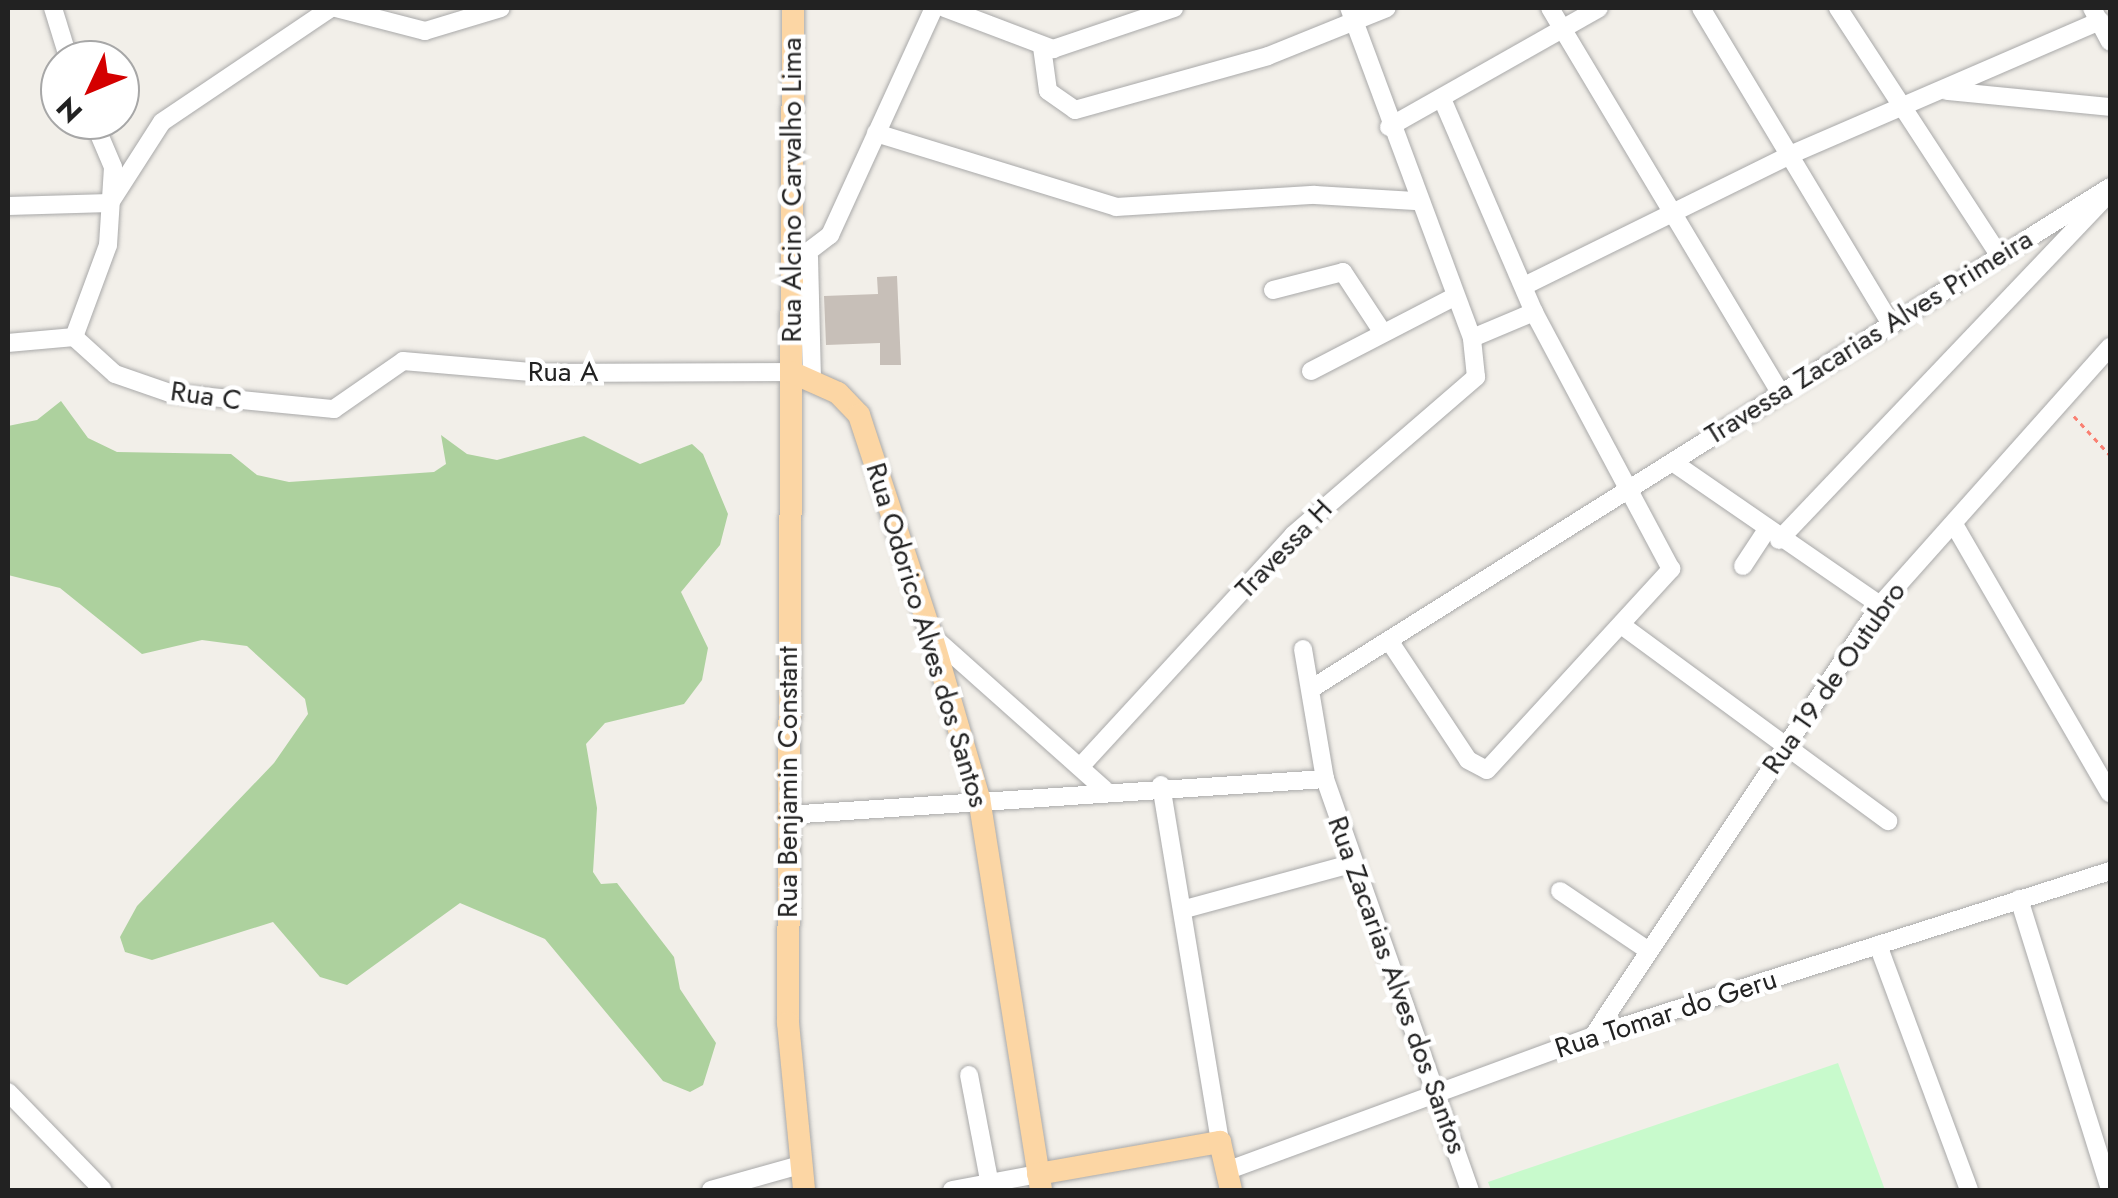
<!DOCTYPE html>
<style>
body{margin:0}
#map{position:relative;width:2118px;height:1198px;overflow:hidden;background:#f2efe9;font-family:Jost,sans-serif}
div>[style]{position:absolute}
.forest>*{inset:0;background:#add19e}
.park>*{inset:0;background:#c8facc}
.building>*{inset:0;background:#c7bfb8}
.path>*{height:2.5px;margin-top:-1.25px;transform-origin:0;background:repeating-linear-gradient(90deg,#fa8072 0 5px,transparent 0 10px)}
.roads{filter:drop-shadow(0 0 2px #a9a9a9) drop-shadow(0 0 2px #a9a9a9)}
.minor>*{height:18px;margin:-9px;padding:0 9px;transform-origin:9px;border-radius:9px;background:#fff}
.major>*{height:22px;margin:-11px;padding:0 11px;transform-origin:11px;border-radius:11px;background:#fcd6a4}
span{translate:-50% -50%;white-space:nowrap;text-align:center;line-height:1.15;-webkit-text-stroke:9px #fff;paint-order:stroke}
.street-label{font-size:28px;color:#222}
.frame{position:absolute;inset:0;border:10px solid #222;pointer-events:none}
.north{position:absolute;left:40px;top:40px;width:100px;height:100px;box-sizing:border-box;background:#fff;border:2px solid #a7a7a7;border-radius:50%;rotate:226deg;font-size:28px;font-weight:700;line-height:40px;text-align:center;color:#222}
.north::after{content:'';display:block;margin:auto;width:35px;height:45px;background:#d40000;clip-path:polygon(50% 0,100% 100%,50% 72%,0 100%)}
</style>
<div id="map">
<div class="forest">
<i style="clip-path:polygon(61px 401px,88px 438px,117px 452px,231px 454px,257px 475px,289px 482px,434px 472px,446px 464px,441px 435px,467px 454px,497px 460px,584px 436px,640px 464px,692px 444px,703px 454px,728px 514px,720px 545px,681px 592px,708px 648px,702px 680px,684px 704px,605px 723px,586px 744px,597px 808px,593px 872px,601px 884px,617px 883px,674px 957px,680px 989px,716px 1043px,703px 1085px,690px 1092px,663px 1081px,545px 939px,460px 903px,347px 985px,320px 977px,273px 922px,152px 960px,125px 952px,120px 937px,137px 906px,274px 763px,308px 714px,305px 699px,247px 646px,202px 640px,142px 654px,60px 588px,8px 575px,8px 426px,37px 420px)"></i>
</div>
<div class="park">
<i style="clip-path:polygon(1838px 1063px,1885px 1190px,1491px 1190px,1488px 1182px)"></i>
</div>
<div class="building">
<i style="clip-path:polygon(897px 276px,901px 365px,880px 365px,880px 343px,826px 345px,824px 296px,878px 294px,877px 277px)"></i>
</div>
<div class="path">
<i style="left:2074px;top:416px;width:53px;rotate:47.3deg"></i>
</div>
<div class="roads">
<div class="minor">
<i style="left:53px;top:8px;width:54px;rotate:72.9deg"></i>
<i style="left:336px;top:8px;width:92px;rotate:14.5deg"></i>
<i style="left:425px;top:31px;width:79px;rotate:-16.8deg"></i>
<i style="left:945px;top:8px;width:116px;rotate:20.8deg"></i>
<i style="left:1053px;top:49px;width:128px;rotate:-18.7deg"></i>
<i style="left:1550px;top:8px;width:445px;rotate:59.1deg"></i>
<i style="left:1701px;top:8px;width:363px;rotate:59deg"></i>
<i style="left:1838px;top:8px;width:293px;rotate:56.9deg"></i>
<i style="left:2092px;top:8px;width:38px;rotate:62deg"></i>
<i style="left:1042px;top:47px;width:44px;rotate:82.2deg"></i>
<i style="left:1048px;top:91px;width:33px;rotate:35deg"></i>
<i style="left:1075px;top:110px;width:200px;rotate:-15.6deg"></i>
<i style="left:1268px;top:56px;width:128px;rotate:-22deg"></i>
<i style="left:1947px;top:91px;width:164px;rotate:5.6deg"></i>
<i style="left:1443px;top:101px;width:230px;rotate:66.7deg"></i>
<i style="left:1389px;top:127px;width:241px;rotate:-29.5deg"></i>
<i style="left:876px;top:133px;width:251px;rotate:17.1deg"></i>
<i style="left:1116px;top:207px;width:199px;rotate:-3.5deg"></i>
<i style="left:1315px;top:195px;width:100px;rotate:3.4deg"></i>
<i style="left:8px;top:206px;width:102px;rotate:-1.7deg"></i>
<i style="left:110px;top:203px;width:96px;rotate:-57.3deg"></i>
<i style="left:162px;top:122px;width:204px;rotate:-34deg"></i>
<i style="left:809px;top:257px;width:122px;rotate:88.6deg"></i>
<i style="left:792px;top:264px;width:48px;rotate:-37.3deg"></i>
<i style="left:830px;top:235px;width:250px;rotate:-65.4deg"></i>
<i style="left:1524px;top:286px;width:297px;rotate:-26.2deg"></i>
<i style="left:1790px;top:155px;width:338px;rotate:-23.4deg"></i>
<i style="left:1273px;top:290px;width:72px;rotate:-14.4deg"></i>
<i style="left:1343px;top:272px;width:73px;rotate:56.7deg"></i>
<i style="left:74px;top:337px;width:55px;rotate:42.1deg"></i>
<i style="left:115px;top:374px;width:58px;rotate:19.1deg"></i>
<i style="left:170px;top:393px;width:165px;rotate:5.6deg"></i>
<i style="left:334px;top:409px;width:84px;rotate:-34.8deg"></i>
<i style="left:403px;top:361px;width:140px;rotate:4.9deg"></i>
<i style="left:542px;top:373px;width:249px;rotate:-0.2deg"></i>
<i style="left:74px;top:337px;width:98px;rotate:-69.7deg"></i>
<i style="left:108px;top:245px;width:78px;rotate:-86.3deg"></i>
<i style="left:113px;top:167px;width:51px;rotate:-113.1deg"></i>
<i style="left:8px;top:343px;width:66px;rotate:-5.2deg"></i>
<i style="left:1311px;top:371px;width:161px;rotate:-27.4deg"></i>
<i style="left:1674px;top:463px;width:250px;rotate:34.6deg"></i>
<i style="left:1955px;top:526px;width:309px;rotate:59.9deg"></i>
<i style="left:1779px;top:540px;width:480px;rotate:-46.4deg"></i>
<i style="left:1743px;top:566px;width:42px;rotate:-56.7deg"></i>
<i style="left:1624px;top:627px;width:328px;rotate:36.3deg"></i>
<i style="left:931px;top:635px;width:232px;rotate:41.7deg"></i>
<i style="left:1390px;top:642px;width:141px;rotate:56.5deg"></i>
<i style="left:1468px;top:760px;width:21px;rotate:28deg"></i>
<i style="left:1487px;top:770px;width:273px;rotate:-47.5deg"></i>
<i style="left:1671px;top:569px;width:291px;rotate:-118.1deg"></i>
<i style="left:1534px;top:312px;width:67px;rotate:157.2deg"></i>
<i style="left:1303px;top:649px;width:132px;rotate:80.4deg"></i>
<i style="left:1325px;top:779px;width:436px;rotate:70.6deg"></i>
<i style="left:1314px;top:687px;width:940px;rotate:-32.13deg"></i>
<i style="left:1080px;top:767px;width:315px;rotate:-47.4deg"></i>
<i style="left:1293px;top:535px;width:242px;rotate:-40.8deg"></i>
<i style="left:1476px;top:377px;width:39px;rotate:-96deg"></i>
<i style="left:1472px;top:338px;width:352px;rotate:-110.4deg"></i>
<i style="left:1161px;top:785px;width:362px;rotate:80.6deg"></i>
<i style="left:787px;top:815px;width:539px;rotate:-3.83deg"></i>
<i style="left:1560px;top:891px;width:107px;rotate:34deg"></i>
<i style="left:2019px;top:899px;width:305px;rotate:72.6deg"></i>
<i style="left:1185px;top:909px;width:175px;rotate:-15.2deg"></i>
<i style="left:1878px;top:945px;width:261px;rotate:69.6deg"></i>
<i style="left:1593px;top:1036px;width:518px;rotate:-56.34deg"></i>
<i style="left:1880px;top:605px;width:346px;rotate:-48.3deg"></i>
<i style="left:969px;top:1075px;width:117px;rotate:79.2deg"></i>
<i style="left:8px;top:1092px;width:136px;rotate:45.9deg"></i>
<i style="left:1226px;top:1171px;width:391px;rotate:-20.2deg"></i>
<i style="left:1593px;top:1036px;width:543px;rotate:-17.7deg"></i>
<i style="left:711px;top:1190px;width:92px;rotate:-15.7deg"></i>
<i style="left:952px;top:1190px;width:87px;rotate:-10.5deg"></i>
</div>
<div class="major">
<i style="left:793px;top:8px;width:1015px;rotate:90.28deg"></i>
<i style="left:788px;top:1023px;width:168px;rotate:84.5deg"></i>
<i style="left:791px;top:372px;width:51px;rotate:24.1deg"></i>
<i style="left:838px;top:393px;width:30px;rotate:46deg"></i>
<i style="left:859px;top:415px;width:231px;rotate:71.8deg"></i>
<i style="left:931px;top:634px;width:171px;rotate:73.7deg"></i>
<i style="left:979px;top:798px;width:397px;rotate:81deg"></i>
<i style="left:1038px;top:1174px;width:185px;rotate:-10deg"></i>
<i style="left:1220px;top:1142px;width:49px;rotate:77.1deg"></i>
</div>
</div>
<div class="street-label">
<span style="left:792px;top:190px;rotate:-90deg">Rua Alcino Carvalho Lima</span>
<span style="left:1869px;top:337px;rotate:-32deg">Travessa Zacarias Alves Primeira</span>
<span style="left:563px;top:372px">Rua A</span>
<span style="left:206px;top:396px;rotate:8deg">Rua C</span>
<span style="left:1284px;top:549px;rotate:-46deg">Travessa H</span>
<span style="left:927px;top:635px;rotate:73deg">Rua Odorico Alves dos Santos</span>
<span style="left:1834px;top:678px;rotate:-55deg">Rua 19 de Outubro</span>
<span style="left:788px;top:782px;rotate:-90deg">Rua Benjamin Constant</span>
<span style="left:1397px;top:985px;rotate:70deg">Rua Zacarias Alves dos Santos</span>
<span style="left:1666px;top:1014px;rotate:-18deg">Rua Tomar do Geru</span>
</div>
<div class="frame"></div>
<div class="north">N</div>
</div>
